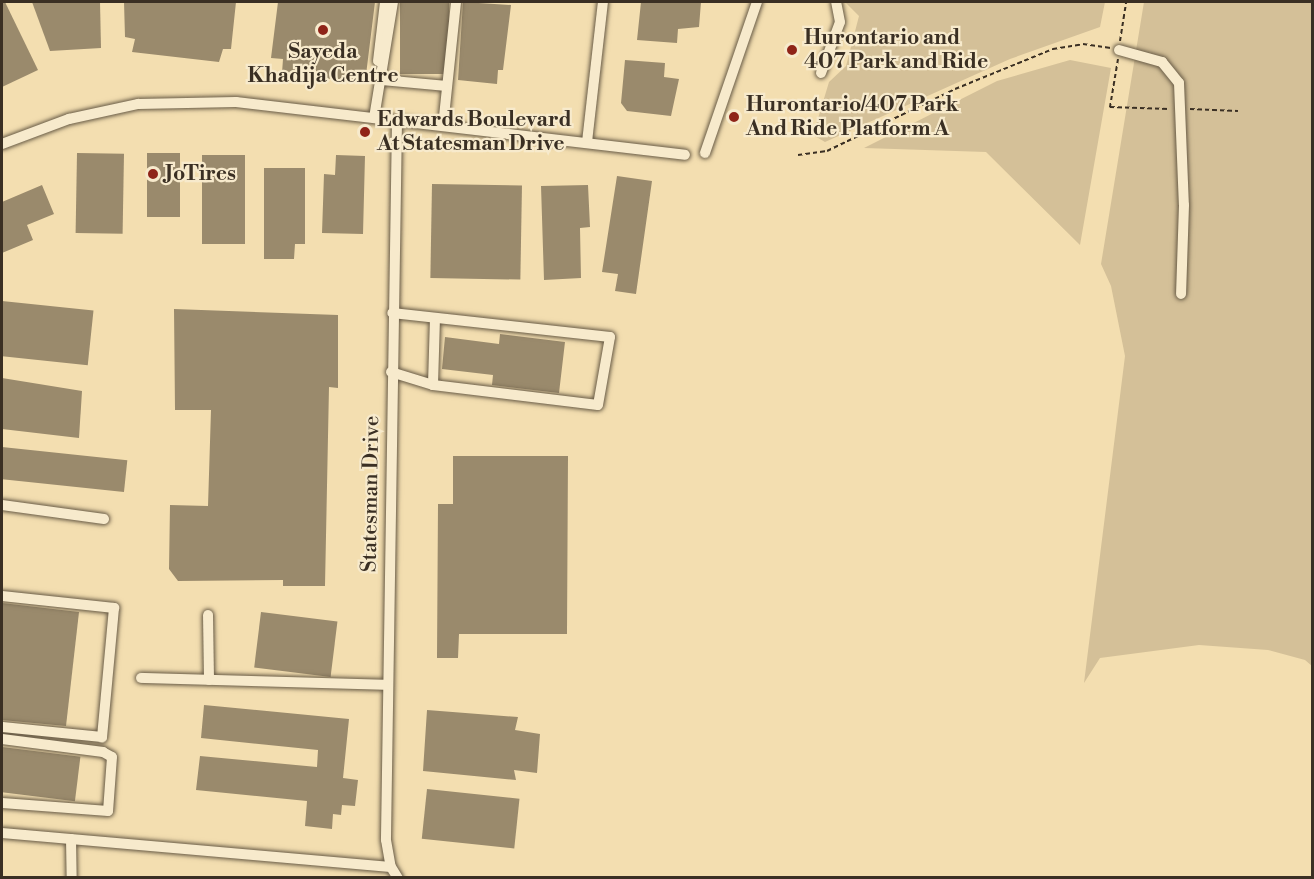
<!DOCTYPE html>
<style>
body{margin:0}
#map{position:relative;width:1314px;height:879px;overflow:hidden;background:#f3deb0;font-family:"Libre Bodoni",serif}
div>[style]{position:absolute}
.green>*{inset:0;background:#d4c098}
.building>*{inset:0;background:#9a8a6c;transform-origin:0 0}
.path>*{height:2px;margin-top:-1px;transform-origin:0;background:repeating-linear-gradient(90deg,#3a2f23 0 4.5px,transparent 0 7.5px)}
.roads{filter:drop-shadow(0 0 2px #685b46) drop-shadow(0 0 2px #685b46)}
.minor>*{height:10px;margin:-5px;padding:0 5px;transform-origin:5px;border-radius:5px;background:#f7eacc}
.dots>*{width:16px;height:16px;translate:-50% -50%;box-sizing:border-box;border:3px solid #f7eacc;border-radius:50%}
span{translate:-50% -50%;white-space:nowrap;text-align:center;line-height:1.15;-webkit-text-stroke:4.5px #f7eacc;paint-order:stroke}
.poi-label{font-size:21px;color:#3a2f23;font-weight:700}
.left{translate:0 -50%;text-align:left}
.street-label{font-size:21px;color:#3a2f23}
.frame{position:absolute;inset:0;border:3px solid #3a2f23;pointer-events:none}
</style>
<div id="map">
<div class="green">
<i style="clip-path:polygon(845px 2px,1105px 2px,1100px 27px,1010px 59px,825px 142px,813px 135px,829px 82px,846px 66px,859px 16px)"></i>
<i style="clip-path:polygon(1144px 2px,1312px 2px,1312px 666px,1305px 660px,1268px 650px,1199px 645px,1100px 658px,1084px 683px,1125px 356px,1111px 286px,1101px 264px)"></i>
<i style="clip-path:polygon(1070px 60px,1111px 68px,1080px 245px,986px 152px,864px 148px,997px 81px)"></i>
</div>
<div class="building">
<i style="clip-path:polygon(2px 2px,5px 2px,38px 70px,2px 87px)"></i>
<i style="clip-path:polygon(32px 2px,100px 2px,101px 48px,50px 51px)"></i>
<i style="clip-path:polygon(124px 2px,236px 2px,231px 49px,223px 49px,219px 62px,132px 52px,135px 39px,125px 37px)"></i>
<i style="clip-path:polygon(278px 2px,375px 2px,365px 83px,282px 73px,283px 59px,271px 58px)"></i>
<i style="left:400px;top:2px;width:49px;height:72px"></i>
<i style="clip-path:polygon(463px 2px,511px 5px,503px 70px,498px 70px,497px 84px,458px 80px)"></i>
<i style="clip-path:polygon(641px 2px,701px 2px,699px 27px,678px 29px,677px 43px,637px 40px)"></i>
<i style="clip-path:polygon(625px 60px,665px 63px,664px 77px,679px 79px,671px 116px,627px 111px,621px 103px)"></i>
<i style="left:77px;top:153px;width:47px;height:80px;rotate:1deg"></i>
<i style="left:147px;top:153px;width:33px;height:64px"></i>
<i style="left:202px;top:155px;width:43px;height:89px"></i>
<i style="clip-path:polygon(336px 155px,365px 156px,363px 234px,322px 233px,324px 174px,335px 175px)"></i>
<i style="clip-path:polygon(264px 168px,305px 168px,305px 244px,295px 244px,294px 259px,264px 259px)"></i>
<i style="clip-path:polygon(617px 176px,652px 181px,636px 294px,615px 291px,618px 274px,602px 272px)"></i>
<i style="left:432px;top:184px;width:90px;height:94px;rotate:1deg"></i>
<i style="clip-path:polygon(42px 185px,54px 214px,27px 225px,33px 240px,2px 253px,2px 202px)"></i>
<i style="clip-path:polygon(588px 185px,590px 227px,580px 228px,581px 278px,544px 280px,541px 186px)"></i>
<i style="left:2px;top:301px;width:92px;height:55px;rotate:6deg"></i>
<i style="clip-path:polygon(174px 309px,338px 315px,338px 388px,329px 387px,325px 586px,283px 586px,283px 580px,178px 581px,169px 569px,170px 505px,208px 506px,211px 410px,175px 410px)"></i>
<i style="clip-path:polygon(500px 334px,565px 342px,559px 393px,492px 385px,493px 375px,442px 369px,445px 337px,499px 344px)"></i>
<i style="clip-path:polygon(2px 378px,82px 391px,79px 438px,2px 429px)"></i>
<i style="left:2px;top:447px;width:126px;height:32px;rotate:6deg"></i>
<i style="clip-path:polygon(453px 456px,568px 456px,567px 634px,459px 634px,458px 658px,437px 658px,438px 504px,453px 504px)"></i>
<i style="clip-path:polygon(2px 603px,79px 612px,66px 726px,2px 720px)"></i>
<i style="left:261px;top:612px;width:77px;height:56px;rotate:7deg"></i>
<i style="clip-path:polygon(204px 705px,349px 719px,343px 778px,358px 780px,355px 806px,342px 805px,341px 815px,333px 814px,332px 829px,305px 826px,307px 801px,196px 790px,200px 756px,317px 767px,318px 750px,201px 738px)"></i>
<i style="clip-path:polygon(427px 710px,518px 717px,515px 730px,540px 734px,537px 773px,514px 770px,516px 780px,423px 771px)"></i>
<i style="left:2px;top:747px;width:79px;height:45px;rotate:7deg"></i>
<i style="left:427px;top:789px;width:93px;height:50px;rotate:6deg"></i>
</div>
<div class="path">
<i style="left:1120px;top:41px;width:39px;rotate:-81deg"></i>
<i style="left:1118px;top:59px;width:49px;rotate:99.5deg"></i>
<i style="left:1110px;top:107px;width:59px;rotate:1.9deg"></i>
<i style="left:1190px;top:109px;width:48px;rotate:2.4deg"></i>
<i style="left:798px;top:155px;width:29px;rotate:-8deg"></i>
<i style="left:827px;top:151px;width:142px;rotate:-25.8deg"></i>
<i style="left:955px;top:89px;width:106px;rotate:-22.2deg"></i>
<i style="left:1053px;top:49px;width:30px;rotate:-9deg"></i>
<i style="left:1083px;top:44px;width:28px;rotate:8deg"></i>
</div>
<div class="roads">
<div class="minor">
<i style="left:1119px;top:50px;width:45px;rotate:15.6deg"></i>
<i style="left:1162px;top:62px;width:27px;rotate:51deg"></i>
<i style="left:1179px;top:83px;width:122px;rotate:87.7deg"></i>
<i style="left:1184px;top:205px;width:89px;rotate:91.9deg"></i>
<i style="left:378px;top:61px;width:59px;rotate:-83.2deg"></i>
<i style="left:821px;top:73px;width:54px;rotate:-69.6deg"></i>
<i style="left:840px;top:22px;width:20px;rotate:-101deg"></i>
<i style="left:382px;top:80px;width:65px;rotate:5.3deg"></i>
<i style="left:374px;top:118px;width:118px;rotate:-80.7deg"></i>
<i style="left:397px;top:121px;width:719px;rotate:90.88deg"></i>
<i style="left:386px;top:840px;width:27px;rotate:80deg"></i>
<i style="left:391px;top:867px;width:13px;rotate:58deg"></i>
<i style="left:443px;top:126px;width:125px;rotate:-84deg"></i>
<i style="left:587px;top:142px;width:141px;rotate:-83.5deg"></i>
<i style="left:2px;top:144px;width:72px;rotate:-20.5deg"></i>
<i style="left:69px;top:119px;width:71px;rotate:-12.3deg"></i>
<i style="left:138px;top:104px;width:98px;rotate:-1.2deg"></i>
<i style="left:236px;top:102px;width:452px;rotate:6.7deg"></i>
<i style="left:705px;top:153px;width:160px;rotate:-71deg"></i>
<i style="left:391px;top:372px;width:44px;rotate:17.2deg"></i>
<i style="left:433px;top:385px;width:166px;rotate:6.9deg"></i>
<i style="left:598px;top:405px;width:69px;rotate:-80deg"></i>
<i style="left:610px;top:337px;width:219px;rotate:-173.7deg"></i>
<i style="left:433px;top:385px;width:67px;rotate:-88.3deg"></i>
<i style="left:2px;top:505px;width:103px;rotate:7.8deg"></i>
<i style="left:2px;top:596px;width:113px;rotate:6.1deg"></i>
<i style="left:114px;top:608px;width:130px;rotate:95.3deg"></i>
<i style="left:102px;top:737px;width:100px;rotate:-174.3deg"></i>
<i style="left:208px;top:615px;width:65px;rotate:89.1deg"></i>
<i style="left:141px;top:678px;width:247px;rotate:1.6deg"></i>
<i style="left:2px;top:739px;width:102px;rotate:7.3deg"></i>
<i style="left:103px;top:752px;width:10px;rotate:29deg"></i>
<i style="left:112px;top:757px;width:54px;rotate:94.2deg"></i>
<i style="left:108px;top:811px;width:106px;rotate:-175.7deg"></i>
<i style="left:2px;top:833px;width:390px;rotate:5deg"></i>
<i style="left:71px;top:839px;width:39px;rotate:89deg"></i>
</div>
</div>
<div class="dots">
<i style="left:323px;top:30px;background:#8f2418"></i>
<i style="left:792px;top:50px;background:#8f2418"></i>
<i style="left:734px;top:117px;background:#8f2418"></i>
<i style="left:365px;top:132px;background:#8f2418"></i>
<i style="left:153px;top:174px;background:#8f2418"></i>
</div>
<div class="poi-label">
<span class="left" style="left:804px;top:50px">Hurontario and<br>407 Park and Ride</span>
<span style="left:323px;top:64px">Sayeda<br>Khadija Centre</span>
<span class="left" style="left:746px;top:117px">Hurontario/407 Park<br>And Ride Platform A</span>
<span class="left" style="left:377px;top:132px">Edwards Boulevard<br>At Statesman Drive</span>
<span class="left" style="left:165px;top:174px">JoTires</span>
</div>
<div class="street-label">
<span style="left:371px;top:494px;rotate:-89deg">Statesman Drive</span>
</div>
<div class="frame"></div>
</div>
